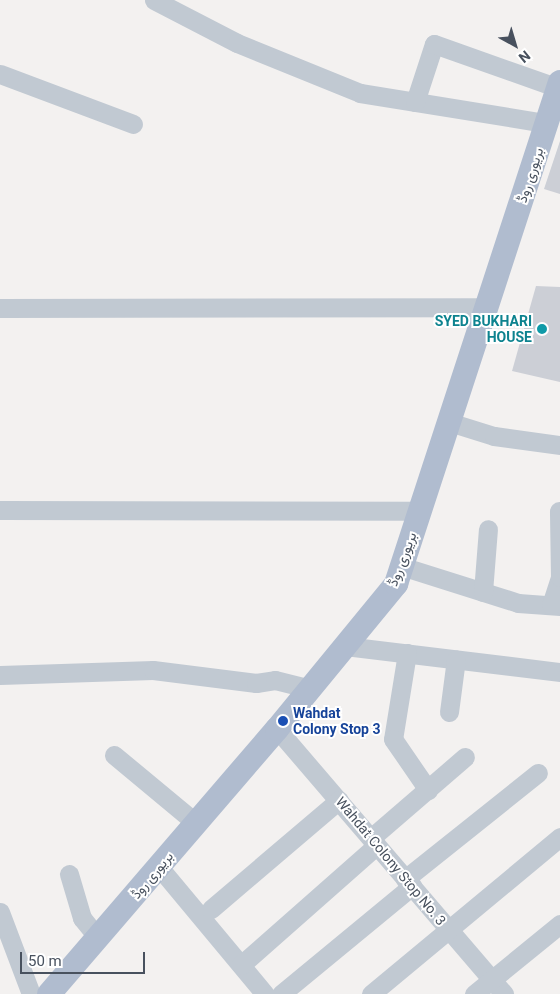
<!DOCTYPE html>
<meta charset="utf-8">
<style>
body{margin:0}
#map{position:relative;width:560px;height:994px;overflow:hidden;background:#f3f1f0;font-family:Roboto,Vazirmatn,sans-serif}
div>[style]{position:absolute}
.building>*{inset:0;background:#cccfd6}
.minor>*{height:19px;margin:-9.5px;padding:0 9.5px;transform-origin:9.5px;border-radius:9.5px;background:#c1c9d2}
.major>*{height:24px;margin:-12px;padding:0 12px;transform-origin:12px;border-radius:12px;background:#b0bccf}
.dots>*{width:14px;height:14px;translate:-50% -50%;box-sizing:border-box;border:2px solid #fff;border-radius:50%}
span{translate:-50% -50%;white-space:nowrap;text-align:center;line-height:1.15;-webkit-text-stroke:4px #fff;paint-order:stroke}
.street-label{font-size:14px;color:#48515e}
.culture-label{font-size:14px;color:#0d838f;font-weight:700}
.right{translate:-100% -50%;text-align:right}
.transit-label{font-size:14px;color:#164399;font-weight:700}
.left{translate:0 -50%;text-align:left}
.north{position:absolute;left:490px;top:20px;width:50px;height:50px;-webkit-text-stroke:4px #fff;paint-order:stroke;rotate:141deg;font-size:14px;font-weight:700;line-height:20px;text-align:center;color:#48515e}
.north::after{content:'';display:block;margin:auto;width:18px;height:22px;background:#48515e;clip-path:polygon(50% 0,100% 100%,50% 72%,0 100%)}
.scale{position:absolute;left:20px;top:952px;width:125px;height:22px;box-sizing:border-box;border:2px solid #48515e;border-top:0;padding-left:6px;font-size:15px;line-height:18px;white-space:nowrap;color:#48515e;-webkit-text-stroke:4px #fff;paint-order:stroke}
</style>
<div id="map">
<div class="building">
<i style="clip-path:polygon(560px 141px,560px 194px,544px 189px)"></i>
<i style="clip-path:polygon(536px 286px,560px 287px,560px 382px,512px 371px)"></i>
</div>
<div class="minor">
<i style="left:154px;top:0;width:93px;rotate:27.4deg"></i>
<i style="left:237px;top:43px;width:133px;rotate:22.1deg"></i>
<i style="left:360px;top:93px;width:188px;rotate:9.2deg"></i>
<i style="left:0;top:74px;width:142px;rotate:20.6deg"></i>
<i style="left:415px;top:102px;width:61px;rotate:-71.9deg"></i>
<i style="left:434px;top:44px;width:132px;rotate:19.5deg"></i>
<i style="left:0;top:308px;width:486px;rotate:-0.1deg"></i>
<i style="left:449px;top:422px;width:47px;rotate:17.3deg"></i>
<i style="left:494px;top:436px;width:67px;rotate:7.8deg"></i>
<i style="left:0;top:510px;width:420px;rotate:0.1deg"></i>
<i style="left:401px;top:566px;width:123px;rotate:17.5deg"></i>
<i style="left:518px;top:603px;width:42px;rotate:4.1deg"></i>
<i style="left:483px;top:592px;width:63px;rotate:-85.5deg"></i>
<i style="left:551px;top:605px;width:29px;rotate:-72deg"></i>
<i style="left:560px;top:577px;width:66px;rotate:-90.9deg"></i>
<i style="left:345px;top:646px;width:217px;rotate:6.9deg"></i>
<i style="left:407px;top:653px;width:87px;rotate:99.2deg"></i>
<i style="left:393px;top:739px;width:62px;rotate:55.5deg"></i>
<i style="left:0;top:675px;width:153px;rotate:-1.9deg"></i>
<i style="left:153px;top:670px;width:104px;rotate:7.2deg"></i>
<i style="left:256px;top:683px;width:19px;rotate:-9deg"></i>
<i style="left:275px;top:680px;width:36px;rotate:14deg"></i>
<i style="left:449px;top:712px;width:53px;rotate:-82.5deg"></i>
<i style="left:277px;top:729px;width:349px;rotate:49.4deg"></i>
<i style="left:114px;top:755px;width:107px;rotate:39.7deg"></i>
<i style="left:371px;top:838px;width:124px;rotate:-40.8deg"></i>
<i style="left:159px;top:867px;width:165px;rotate:50.2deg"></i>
<i style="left:69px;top:874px;width:46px;rotate:73.5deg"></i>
<i style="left:82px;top:918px;width:26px;rotate:51deg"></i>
<i style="left:405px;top:879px;width:170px;rotate:-38.6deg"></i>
<i style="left:211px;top:909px;width:168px;rotate:-40.4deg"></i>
<i style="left:0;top:912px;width:88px;rotate:69.3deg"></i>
<i style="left:241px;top:965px;width:180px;rotate:-41.4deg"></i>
<i style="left:281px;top:994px;width:170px;rotate:-39.5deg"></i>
<i style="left:371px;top:994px;width:246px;rotate:-39.7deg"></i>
<i style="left:474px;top:994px;width:111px;rotate:-39.1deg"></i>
</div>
<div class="major">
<i style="left:49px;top:994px;width:350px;rotate:-49.3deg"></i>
<i style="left:277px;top:729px;width:188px;rotate:-50.6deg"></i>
<i style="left:396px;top:584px;width:528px;rotate:-71.91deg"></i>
</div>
<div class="dots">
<i style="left:542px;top:329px;background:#0f9aa8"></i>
<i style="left:283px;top:721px;background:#1a4fb4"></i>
</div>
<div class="street-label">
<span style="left:530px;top:175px;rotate:-72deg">بریوری روڈ</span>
<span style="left:402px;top:559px;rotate:-69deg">بریوری روڈ</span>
<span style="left:391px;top:861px;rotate:50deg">Wahdat Colony Stop No. 3</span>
<span style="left:152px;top:875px;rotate:-50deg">بریوری روڈ</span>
</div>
<div class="culture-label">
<span class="right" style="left:532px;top:329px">SYED BUKHARI<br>HOUSE</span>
</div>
<div class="transit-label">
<span class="left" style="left:293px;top:721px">Wahdat<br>Colony Stop 3</span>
</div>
<div class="north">N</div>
<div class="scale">50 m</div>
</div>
